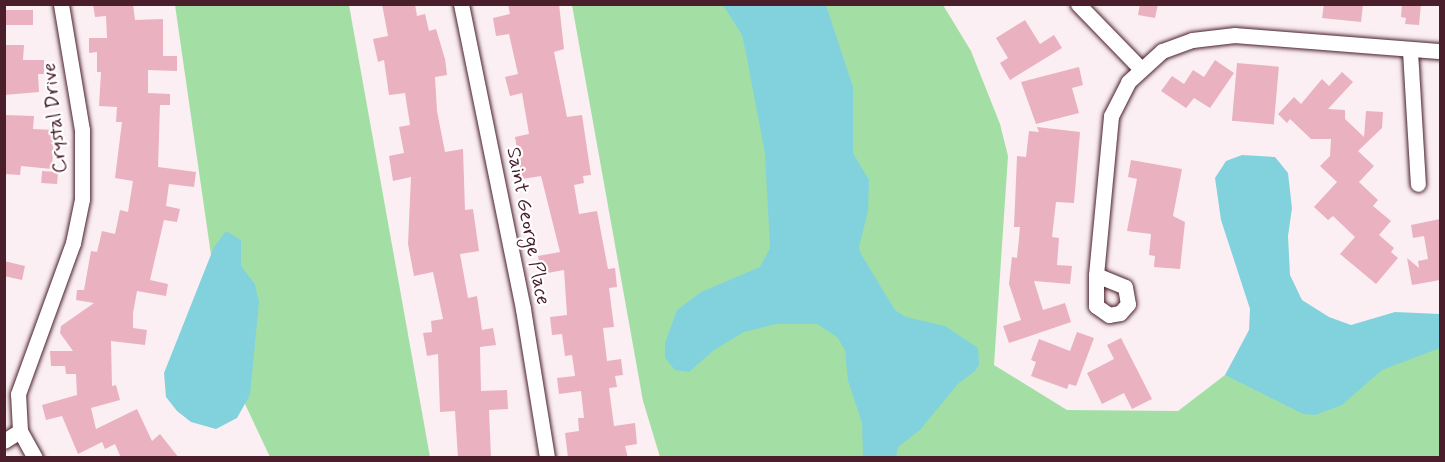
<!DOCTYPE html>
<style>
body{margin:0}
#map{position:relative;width:1445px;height:462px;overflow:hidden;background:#fbeff3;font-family:Mynerve,sans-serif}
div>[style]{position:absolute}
.green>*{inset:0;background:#a3dfa5}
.water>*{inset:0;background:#82d2dd}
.building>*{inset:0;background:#eab1c1;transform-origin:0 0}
.roads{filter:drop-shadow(0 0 2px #4a1f2b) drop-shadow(0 0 2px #4a1f2b)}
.minor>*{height:15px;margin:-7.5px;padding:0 7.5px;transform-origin:7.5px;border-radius:7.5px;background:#fff}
span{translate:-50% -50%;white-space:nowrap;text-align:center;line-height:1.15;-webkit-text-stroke:4.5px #fff;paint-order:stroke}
.street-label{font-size:20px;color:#4a1f2b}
.frame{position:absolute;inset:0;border:6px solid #4a1f2b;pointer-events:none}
</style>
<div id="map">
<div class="green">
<i style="clip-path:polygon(175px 5px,349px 5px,430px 457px,270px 457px,227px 366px)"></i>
<i style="clip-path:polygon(572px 5px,943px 5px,971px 51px,1000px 124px,1008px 156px,994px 365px,1067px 410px,1178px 411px,1225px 375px,1314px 363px,1440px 330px,1440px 457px,660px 457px,643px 401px)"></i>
</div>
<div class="water">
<i style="clip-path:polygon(723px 5px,826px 5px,853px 87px,853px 153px,869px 180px,868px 211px,859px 247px,861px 254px,895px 310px,906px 317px,945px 326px,978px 348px,979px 365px,975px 371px,958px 384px,920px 430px,898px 447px,896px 457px,863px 457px,862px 423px,848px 381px,845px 350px,837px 337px,817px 324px,776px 324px,744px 332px,714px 350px,689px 372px,675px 370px,665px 358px,665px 343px,677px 310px,701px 292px,760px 267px,770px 248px,765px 154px,746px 53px,742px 35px)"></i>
<i style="clip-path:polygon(1242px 155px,1275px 157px,1288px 173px,1292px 208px,1288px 236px,1290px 275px,1302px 300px,1329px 317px,1351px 325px,1395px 312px,1440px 314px,1440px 348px,1382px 370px,1342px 405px,1315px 415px,1303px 414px,1225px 375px,1249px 330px,1250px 309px,1221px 220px,1215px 178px,1226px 161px)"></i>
<i style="clip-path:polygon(226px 231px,241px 240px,241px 266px,255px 284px,259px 302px,250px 395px,237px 418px,216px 429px,191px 422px,177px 411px,166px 397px,164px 373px,214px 247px)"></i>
</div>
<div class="building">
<i style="clip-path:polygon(93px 4px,133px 4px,135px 20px,163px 19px,163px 56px,177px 56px,177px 71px,148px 70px,148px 93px,170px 94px,170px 105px,160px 105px,158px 167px,196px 172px,194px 187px,169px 184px,166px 206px,180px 209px,177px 222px,164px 220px,150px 280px,168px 284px,166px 296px,137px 291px,133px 313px,133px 328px,147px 330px,145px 345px,111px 341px,112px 386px,116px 385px,120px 400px,91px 408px,96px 429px,137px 409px,152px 441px,160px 434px,179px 458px,121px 458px,115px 444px,105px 449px,102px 442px,78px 454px,62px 416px,46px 420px,42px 405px,77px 395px,76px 374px,66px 374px,65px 366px,51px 366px,50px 351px,73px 351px,60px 333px,61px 326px,94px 303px,76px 300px,77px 290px,84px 290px,91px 251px,97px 252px,102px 231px,115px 234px,120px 210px,128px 212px,133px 181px,115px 178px,122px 122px,116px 122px,117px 107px,99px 106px,101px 72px,97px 72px,97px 52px,89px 53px,89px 38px,107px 38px,106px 16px,95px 17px)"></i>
<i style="clip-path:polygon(382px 4px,415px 4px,417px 16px,425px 14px,429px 31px,436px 29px,445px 59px,447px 75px,435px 77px,437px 111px,445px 152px,463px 149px,465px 210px,473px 209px,479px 251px,460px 254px,468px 298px,477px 296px,482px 330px,493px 328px,496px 345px,480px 347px,481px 391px,507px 390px,508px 409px,489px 410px,491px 458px,458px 458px,455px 411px,440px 412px,438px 354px,427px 356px,423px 333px,432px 332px,431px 321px,443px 319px,433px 272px,414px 276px,408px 244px,411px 177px,393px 181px,389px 156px,404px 153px,399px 127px,410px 125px,405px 93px,389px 95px,384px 60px,378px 62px,373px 39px,388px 36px)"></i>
<i style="clip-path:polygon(508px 4px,559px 4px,564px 49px,554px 52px,567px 117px,582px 115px,591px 175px,583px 176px,584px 183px,574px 185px,579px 214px,597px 211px,608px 269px,615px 268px,617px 287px,609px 288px,614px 327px,603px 328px,607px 361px,621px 359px,623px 375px,615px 376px,617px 387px,609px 388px,614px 426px,635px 423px,637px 444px,625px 446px,628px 458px,568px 458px,565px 433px,579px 431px,578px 418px,584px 418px,581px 391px,559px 394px,557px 378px,575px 376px,572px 355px,565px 356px,562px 334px,552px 335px,550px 317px,567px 315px,564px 270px,542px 274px,538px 256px,560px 252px,541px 176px,522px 179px,515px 137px,529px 134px,522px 93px,510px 96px,505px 77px,518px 74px,509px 34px,496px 36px,493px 18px,510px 14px)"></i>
<i style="clip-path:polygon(1140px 4px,1158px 4px,1155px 18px,1138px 15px)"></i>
<i style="clip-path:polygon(1324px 4px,1363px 4px,1361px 22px,1322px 18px)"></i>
<i style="clip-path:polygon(1402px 4px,1421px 4px,1419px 25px,1405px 24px,1406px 18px,1401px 17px)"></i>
<i style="left:4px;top:10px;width:29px;height:15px"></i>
<i style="clip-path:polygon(1025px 20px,1040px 44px,1054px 35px,1062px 48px,1010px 80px,1000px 63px,1008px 58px,996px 38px)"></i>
<i style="clip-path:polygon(4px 45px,24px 45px,23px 60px,44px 60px,44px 74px,38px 74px,39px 92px,4px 95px)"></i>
<i style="clip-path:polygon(1215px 60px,1234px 73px,1210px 108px,1194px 98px,1186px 108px,1161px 91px,1172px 76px,1184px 84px,1193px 70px,1204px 77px)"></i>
<i style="left:1237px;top:63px;width:42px;height:58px;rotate:5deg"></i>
<i style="clip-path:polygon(1079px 67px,1083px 85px,1072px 88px,1079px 113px,1036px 124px,1021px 82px)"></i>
<i style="clip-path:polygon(1342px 72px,1353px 82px,1328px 109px,1345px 110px,1345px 119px,1364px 137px,1366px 111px,1383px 112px,1382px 128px,1358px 151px,1374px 166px,1359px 182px,1378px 200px,1373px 206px,1391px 221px,1379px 235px,1394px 248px,1391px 252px,1398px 258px,1376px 284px,1340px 254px,1355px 237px,1333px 216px,1328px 220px,1314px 207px,1337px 182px,1320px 166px,1330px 156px,1331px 139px,1311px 139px,1290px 119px,1287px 123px,1278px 114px,1294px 97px,1301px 104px,1322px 79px,1329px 86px)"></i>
<i style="clip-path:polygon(4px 115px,34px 116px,33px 129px,54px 130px,52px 169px,21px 166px,20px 175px,4px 174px)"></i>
<i style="clip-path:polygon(1037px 127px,1080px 132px,1074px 203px,1056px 202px,1052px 237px,1059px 238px,1057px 265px,1072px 266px,1070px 284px,1034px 281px,1043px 310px,1065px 303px,1071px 322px,1009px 343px,1003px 326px,1021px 320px,1009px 284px,1012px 257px,1017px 258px,1020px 227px,1014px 227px,1017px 156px,1026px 157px,1029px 131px,1039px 132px)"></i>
<i style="clip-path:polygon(1131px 160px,1182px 169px,1173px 216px,1185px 222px,1180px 269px,1154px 267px,1155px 256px,1149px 255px,1151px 234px,1127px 231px,1137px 179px,1128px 177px)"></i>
<i style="left:42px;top:171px;width:16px;height:12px;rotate:4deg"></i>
<i style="clip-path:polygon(1440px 219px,1440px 280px,1412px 285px,1407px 258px,1419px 268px,1418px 261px,1428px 259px,1424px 236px,1413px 238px,1411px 225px)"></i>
<i style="clip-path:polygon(4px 261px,25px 266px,22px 280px,4px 276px)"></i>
<i style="clip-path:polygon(1077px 332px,1094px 338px,1076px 386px,1069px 384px,1067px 389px,1031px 376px,1036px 362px,1031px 360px,1039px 339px,1070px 351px)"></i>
<i style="clip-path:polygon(1121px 338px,1152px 399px,1132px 409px,1124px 393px,1102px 404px,1087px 373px,1114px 359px,1107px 345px)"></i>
</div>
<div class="roads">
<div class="minor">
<i style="left:461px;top:4px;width:311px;rotate:78.5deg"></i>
<i style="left:523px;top:309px;width:151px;rotate:80.8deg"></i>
<i style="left:1078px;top:4px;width:89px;rotate:45.9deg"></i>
<i style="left:1410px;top:51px;width:133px;rotate:86.6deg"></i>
<i style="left:1096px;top:275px;width:160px;rotate:-84.6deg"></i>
<i style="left:1111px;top:116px;width:38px;rotate:-63deg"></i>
<i style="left:1128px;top:82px;width:46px;rotate:-42.4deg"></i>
<i style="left:1162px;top:51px;width:32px;rotate:-20deg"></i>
<i style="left:1192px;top:40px;width:43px;rotate:-6.6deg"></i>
<i style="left:1235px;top:35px;width:206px;rotate:4.5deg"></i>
<i style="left:1096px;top:275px;width:31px;rotate:22deg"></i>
<i style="left:1125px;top:287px;width:17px;rotate:80deg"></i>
<i style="left:1128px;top:304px;width:12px;rotate:132deg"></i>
<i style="left:1120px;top:313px;width:11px;rotate:170deg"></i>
<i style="left:1109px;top:315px;width:16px;rotate:-145deg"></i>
<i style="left:1096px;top:306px;width:31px;rotate:-90deg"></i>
<i style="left:4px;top:441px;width:19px;rotate:-32deg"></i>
<i style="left:35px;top:458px;width:31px;rotate:-119deg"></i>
<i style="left:20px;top:431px;width:37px;rotate:-93deg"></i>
<i style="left:18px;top:394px;width:161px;rotate:-70deg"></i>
<i style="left:73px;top:243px;width:45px;rotate:-78.4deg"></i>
<i style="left:82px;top:199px;width:69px;rotate:-90deg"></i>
<i style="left:82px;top:130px;width:128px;rotate:-99.5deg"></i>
</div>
</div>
<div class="street-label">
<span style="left:55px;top:118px;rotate:-96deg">Crystal Drive</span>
<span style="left:528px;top:226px;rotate:79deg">Saint George Place</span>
</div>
<div class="frame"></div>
</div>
